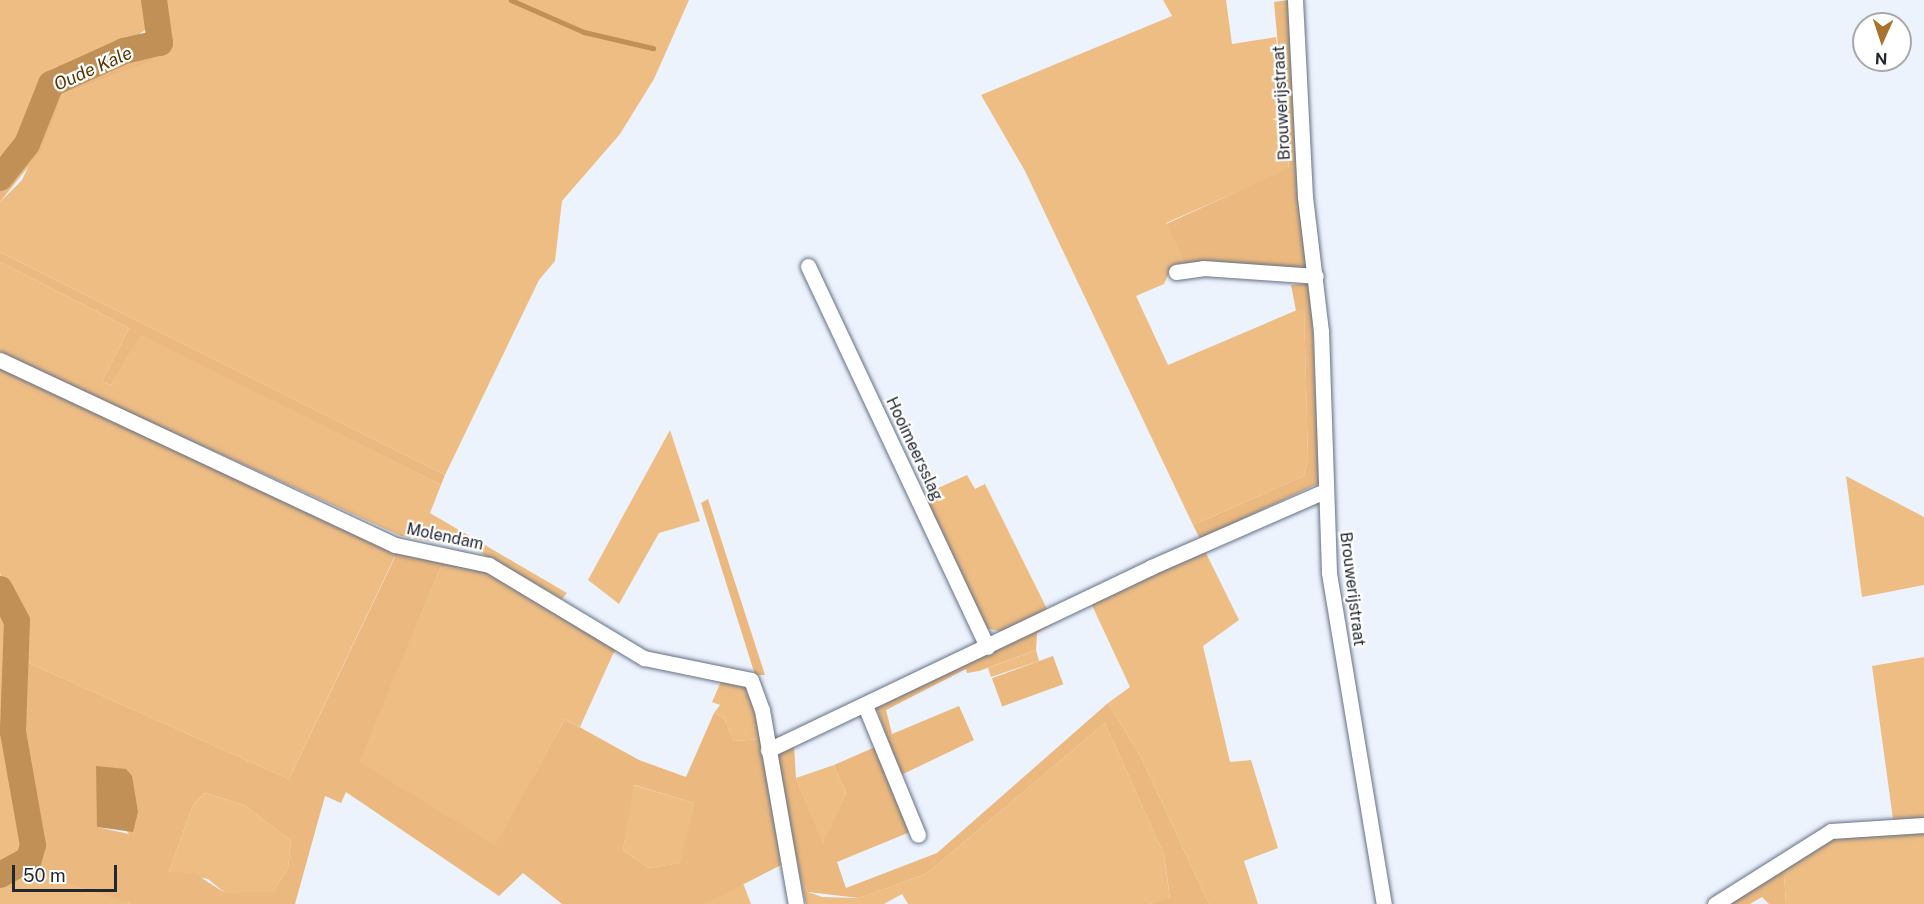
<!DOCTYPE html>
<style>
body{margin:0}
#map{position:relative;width:1924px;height:904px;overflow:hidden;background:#edf3fd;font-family:"Public Sans",sans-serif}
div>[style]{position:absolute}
.green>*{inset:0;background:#eebd84}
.forest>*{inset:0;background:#ebb97f;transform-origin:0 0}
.water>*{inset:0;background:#c09057}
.stream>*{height:4.5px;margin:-2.25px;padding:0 2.25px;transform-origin:2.25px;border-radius:2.25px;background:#c09057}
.river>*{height:26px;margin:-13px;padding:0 13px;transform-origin:13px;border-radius:13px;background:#c09057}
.roads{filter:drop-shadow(0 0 2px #647085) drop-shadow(0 0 2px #647085)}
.minor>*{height:15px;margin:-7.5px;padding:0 7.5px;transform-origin:7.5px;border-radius:7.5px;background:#fff}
span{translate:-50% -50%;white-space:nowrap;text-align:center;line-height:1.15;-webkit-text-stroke:4.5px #fff;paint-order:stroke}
.street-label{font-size:16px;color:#222730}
.water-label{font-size:18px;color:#573606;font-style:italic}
.north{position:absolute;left:1852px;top:12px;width:60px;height:60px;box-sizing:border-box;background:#fff;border:2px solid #a7a9ac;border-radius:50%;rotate:183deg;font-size:16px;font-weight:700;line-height:24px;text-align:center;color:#222730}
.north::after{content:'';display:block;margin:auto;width:21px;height:27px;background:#a8732d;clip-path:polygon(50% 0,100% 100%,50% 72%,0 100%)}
.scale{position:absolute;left:12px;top:865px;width:105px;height:27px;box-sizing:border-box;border:3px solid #222730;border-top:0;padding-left:8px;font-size:18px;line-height:21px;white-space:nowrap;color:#222730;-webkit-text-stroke:4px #fff;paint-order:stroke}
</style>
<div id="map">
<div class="green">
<i style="clip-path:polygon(0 0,689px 0,654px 79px,620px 134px,562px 201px,555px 261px,539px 280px,445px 475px,0 252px,0 202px,22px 180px,62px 95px,153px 60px,158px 37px,145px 30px,127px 43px,58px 64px,40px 82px,22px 142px,0 172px)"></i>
<i style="clip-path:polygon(1163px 0,1226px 0,1232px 44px,1276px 37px,1289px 169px,1166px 223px,1184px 263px,1173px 265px,1164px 284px,1136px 296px,1168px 365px,1304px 307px,1308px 461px,1304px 476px,1193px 525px,1025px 171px,981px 95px,1172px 16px)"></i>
<i style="clip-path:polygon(0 262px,129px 328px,102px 381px,111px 385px,141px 334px,441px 485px,430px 513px,567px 593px,562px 599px,474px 549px,401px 536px,0 354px)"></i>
<i style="clip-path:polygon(0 373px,395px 556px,289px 779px,24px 661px,23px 622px,0 572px)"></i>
<i style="clip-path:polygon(670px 430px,700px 521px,659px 533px,619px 604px,588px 580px)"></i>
<i style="clip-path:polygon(967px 475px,975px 489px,985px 484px,1048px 611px,1006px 632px,983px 628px,920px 496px)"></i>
<i style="clip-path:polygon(1846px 476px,1924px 517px,1924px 585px,1862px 597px)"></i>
<i style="clip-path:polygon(1204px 549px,1239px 620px,1203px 646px,1230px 762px,1251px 760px,1278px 848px,1244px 861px,1258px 904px,1209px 904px,1140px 755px,1108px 703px,1130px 687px,1090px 601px)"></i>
<i style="clip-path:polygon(441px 567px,467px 569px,498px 579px,613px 654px,580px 727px,565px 719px,495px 846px,358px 762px)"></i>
<i style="clip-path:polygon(0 598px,9px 629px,7px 708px,27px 844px,0 868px)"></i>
<i style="clip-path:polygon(1036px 650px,1039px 661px,991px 677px,988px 668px)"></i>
<i style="clip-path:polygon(1924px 657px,1924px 818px,1893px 819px,1872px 666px)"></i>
<i style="clip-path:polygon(723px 677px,738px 679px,753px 692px,761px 739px,734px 741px,724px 718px,714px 713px,720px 705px,712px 702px)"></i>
<i style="clip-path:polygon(1105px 723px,1164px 855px,1170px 899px,1149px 904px,908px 904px,902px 894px,884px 904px,806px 904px,800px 877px,808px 892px,822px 897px,859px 898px,926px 874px)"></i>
<i style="clip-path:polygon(834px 765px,846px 793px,823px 844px,796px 778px)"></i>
<i style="clip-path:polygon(633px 785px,694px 803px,681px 863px,649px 868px,623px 850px)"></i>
<i style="clip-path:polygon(205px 793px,244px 805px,291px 841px,288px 868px,273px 892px,244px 896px,225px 893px,208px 879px,169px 872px,193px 805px)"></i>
<i style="clip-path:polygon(1924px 830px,1924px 904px,1786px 904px,1784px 875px,1778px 870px,1832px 836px)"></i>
<i style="clip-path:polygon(28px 871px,122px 901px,130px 904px,0 904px,0 884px)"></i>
<i style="clip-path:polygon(743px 883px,751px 904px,705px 904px,716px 896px)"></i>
</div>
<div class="forest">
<i style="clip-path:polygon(1289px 0,1309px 263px,1304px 270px,1184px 263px,1166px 224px,1289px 168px,1274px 2px)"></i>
<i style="clip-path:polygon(152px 29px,158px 37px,154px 42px,40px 82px,58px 64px,127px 43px)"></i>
<i style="clip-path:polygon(153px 52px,154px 60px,62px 95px,40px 152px,0 202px,0 185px,22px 163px,45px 99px,54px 90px,70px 78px)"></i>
<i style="clip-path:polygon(0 252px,445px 475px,441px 485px,141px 335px,111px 385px,102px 381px,129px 328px,0 262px)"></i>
<i style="clip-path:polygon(1311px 283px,1319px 483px,1200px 539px,1193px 525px,1304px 476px,1308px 461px,1304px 308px,1296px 311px,1291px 285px)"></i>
<i style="clip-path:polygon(evenodd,0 366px,386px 546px,485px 568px,618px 648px,613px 654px,498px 579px,467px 569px,441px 567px,359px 762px,495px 845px,565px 719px,639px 760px,686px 777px,714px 713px,724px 718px,734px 741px,761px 739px,781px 865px,705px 904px,562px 904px,523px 873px,499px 896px,346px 792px,341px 803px,325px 796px,295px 904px,130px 904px,28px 871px,7px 708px,9px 629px,0 572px,19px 604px,24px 661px,289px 779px,395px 557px,0 373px,0 366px,634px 785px,694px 803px,680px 863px,649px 868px,623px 850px,634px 785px,0 366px,205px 793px,244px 805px,291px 841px,288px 868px,273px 892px,225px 893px,194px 873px,169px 872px,193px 805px,205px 793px,0 366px,99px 797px,129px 834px,97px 827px,99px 797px)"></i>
<i style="clip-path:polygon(708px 499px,765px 675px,755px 675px,701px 503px)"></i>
<i style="clip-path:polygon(1090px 601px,1037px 633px,1036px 650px,979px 671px,967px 673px,966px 669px,886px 710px,892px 734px,959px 706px,974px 740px,901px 775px,876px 707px)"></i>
<i style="left:1053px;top:656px;width:30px;height:65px;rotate:70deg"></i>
<i style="clip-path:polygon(1108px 703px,1140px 755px,1209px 904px,1149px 904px,1170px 898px,1164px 855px,1105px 723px,926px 874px,859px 898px,808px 892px,800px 877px,775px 754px,794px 746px,796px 778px,823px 843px,846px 793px,834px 765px,875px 747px,910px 832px,837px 862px,846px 888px,937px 853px)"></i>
<i style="clip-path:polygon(1778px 870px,1784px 874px,1786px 904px,1769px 904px,1762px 897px,1750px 904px,1724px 904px)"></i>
</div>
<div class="water">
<i style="clip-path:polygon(96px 766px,126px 769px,132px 776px,138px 812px,133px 832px,97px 827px)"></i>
</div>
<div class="stream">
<i style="left:511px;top:0;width:80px;rotate:23.7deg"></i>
<i style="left:584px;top:32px;width:71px;rotate:13.1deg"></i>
</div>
<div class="river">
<i style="left:0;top:178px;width:43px;rotate:-51.5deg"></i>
<i style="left:27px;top:144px;width:65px;rotate:-68.2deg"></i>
<i style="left:51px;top:84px;width:80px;rotate:-24.3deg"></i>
<i style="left:124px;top:51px;width:37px;rotate:-13deg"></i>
<i style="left:160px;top:43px;width:43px;rotate:-97.9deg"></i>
<i style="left:0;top:589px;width:36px;rotate:62deg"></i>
<i style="left:17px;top:621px;width:111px;rotate:92.1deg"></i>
<i style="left:13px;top:732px;width:115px;rotate:80deg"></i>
<i style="left:33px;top:845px;width:15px;rotate:106deg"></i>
<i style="left:29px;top:859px;width:33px;rotate:151deg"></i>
</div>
<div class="roads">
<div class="minor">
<i style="left:1295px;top:0;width:197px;rotate:87.1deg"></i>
<i style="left:1305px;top:197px;width:135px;rotate:83.2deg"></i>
<i style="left:1321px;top:331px;width:242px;rotate:88.1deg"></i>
<i style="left:1329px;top:573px;width:336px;rotate:80.6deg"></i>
<i style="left:808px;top:266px;width:421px;rotate:64.8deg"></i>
<i style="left:1176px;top:272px;width:27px;rotate:-8deg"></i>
<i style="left:1203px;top:268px;width:113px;rotate:4deg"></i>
<i style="left:0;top:360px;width:436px;rotate:25.1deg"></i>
<i style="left:395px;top:545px;width:96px;rotate:12deg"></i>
<i style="left:489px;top:565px;width:181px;rotate:31deg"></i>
<i style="left:644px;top:658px;width:109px;rotate:11.6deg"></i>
<i style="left:751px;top:680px;width:32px;rotate:70deg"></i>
<i style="left:762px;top:710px;width:197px;rotate:80.1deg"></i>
<i style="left:866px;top:708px;width:137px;rotate:67.7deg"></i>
<i style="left:768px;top:750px;width:424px;rotate:-25.5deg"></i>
<i style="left:1151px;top:567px;width:188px;rotate:-23.6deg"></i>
<i style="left:1715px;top:904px;width:137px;rotate:-32.2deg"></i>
<i style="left:1831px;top:831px;width:93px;rotate:-3.7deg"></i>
</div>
</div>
<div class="street-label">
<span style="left:1282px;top:103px;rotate:-93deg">Brouwerijstraat</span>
<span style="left:914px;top:449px;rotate:65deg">Hooimeersslag</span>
<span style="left:445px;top:537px;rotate:12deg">Molendam</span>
<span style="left:1352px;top:589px;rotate:83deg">Brouwerijstraat</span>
</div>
<div class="water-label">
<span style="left:93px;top:69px;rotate:-24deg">Oude Kale</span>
</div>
<div class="north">N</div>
<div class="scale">50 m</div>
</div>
